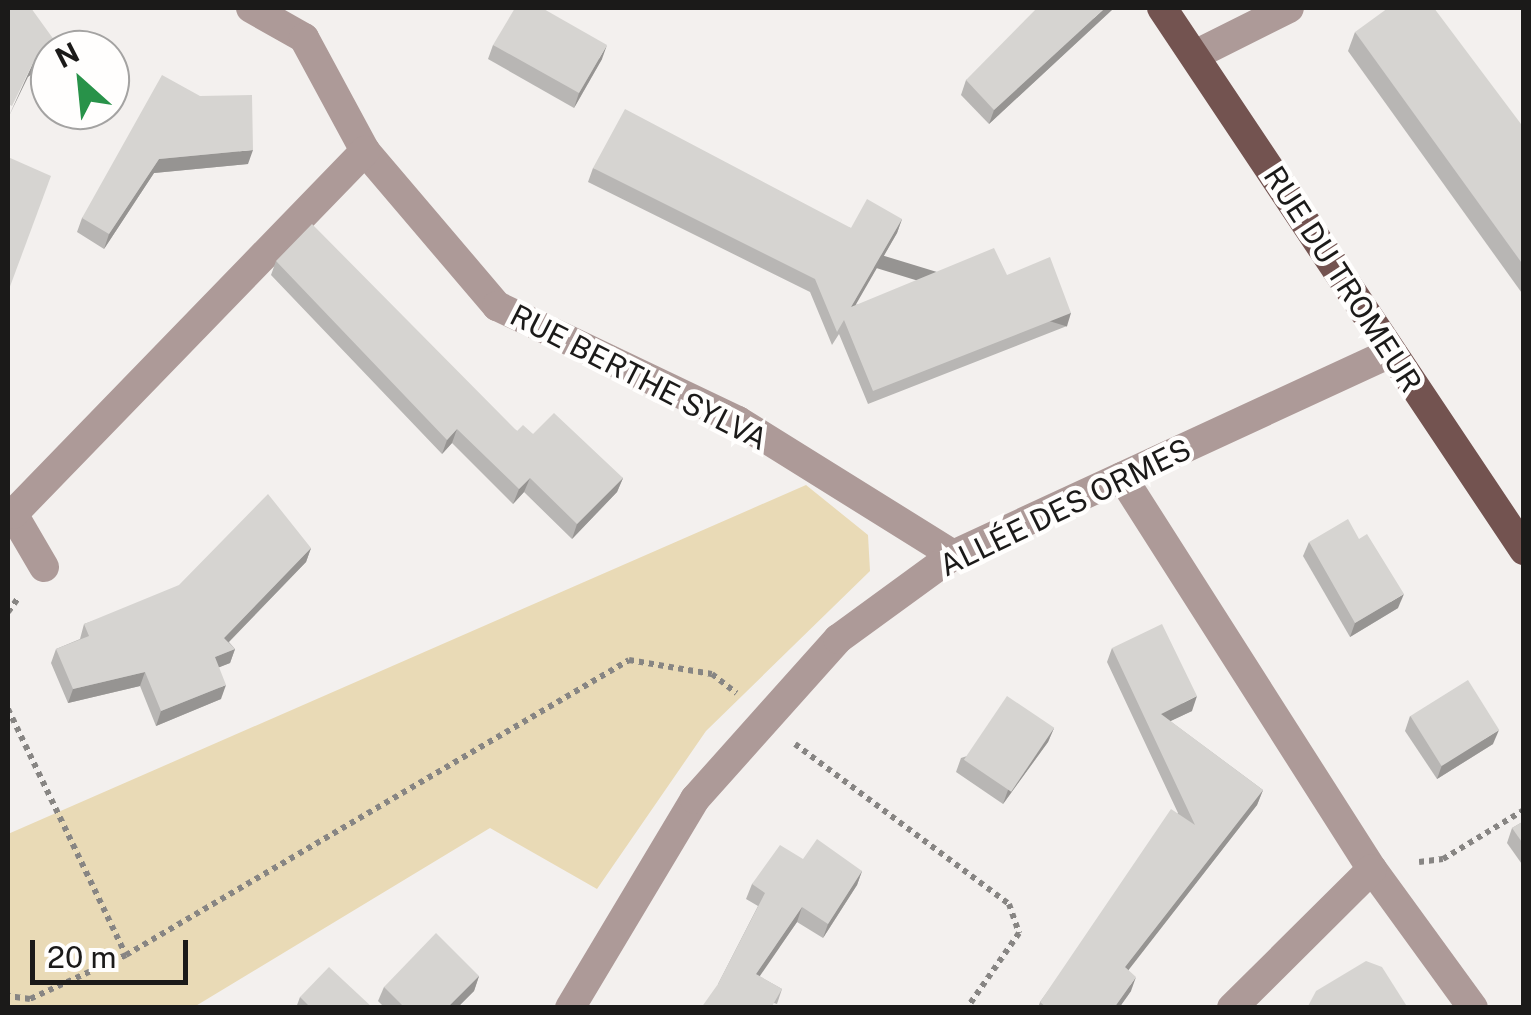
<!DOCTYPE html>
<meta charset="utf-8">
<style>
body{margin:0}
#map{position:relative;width:1531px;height:1015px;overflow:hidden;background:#f3f0ee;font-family:"Public Sans",sans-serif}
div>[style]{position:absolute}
.green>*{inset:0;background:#e9dab6}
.path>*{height:6px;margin-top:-3px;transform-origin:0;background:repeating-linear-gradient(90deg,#878583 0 5px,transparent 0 10px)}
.minor>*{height:30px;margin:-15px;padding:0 15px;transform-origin:15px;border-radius:15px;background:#ad9a98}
.major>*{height:30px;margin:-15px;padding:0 15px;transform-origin:15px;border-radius:15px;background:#735350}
.wall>*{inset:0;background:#b8b6b4}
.shaded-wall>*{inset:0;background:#969492;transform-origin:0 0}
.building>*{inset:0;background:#d6d4d1;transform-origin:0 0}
span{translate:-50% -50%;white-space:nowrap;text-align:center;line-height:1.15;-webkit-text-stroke:9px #fffefd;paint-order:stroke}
.street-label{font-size:30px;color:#1b1a19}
.frame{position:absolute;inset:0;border:10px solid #1b1a19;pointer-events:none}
.north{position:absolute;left:30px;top:30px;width:100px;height:100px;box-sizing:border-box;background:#fffefd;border:2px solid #a4a3a2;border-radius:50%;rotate:333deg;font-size:28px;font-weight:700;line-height:40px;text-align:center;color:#1b1a19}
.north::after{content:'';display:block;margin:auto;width:35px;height:45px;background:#289249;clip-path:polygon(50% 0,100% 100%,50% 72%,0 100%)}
.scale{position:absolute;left:30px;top:940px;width:158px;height:45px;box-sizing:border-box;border:5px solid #1b1a19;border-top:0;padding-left:12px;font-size:30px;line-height:35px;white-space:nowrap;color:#1b1a19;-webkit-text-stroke:8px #fffefd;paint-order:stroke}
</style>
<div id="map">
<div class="green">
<i style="clip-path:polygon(806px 485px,868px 535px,870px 571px,706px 731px,597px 889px,490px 828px,194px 1007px,8px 1007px,8px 834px)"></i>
</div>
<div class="path">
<i style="left:8px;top:612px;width:19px;rotate:-54deg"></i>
<i style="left:8px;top:709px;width:273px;rotate:64.4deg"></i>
<i style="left:126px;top:955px;width:106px;rotate:155.4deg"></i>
<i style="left:30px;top:999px;width:22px;rotate:-172deg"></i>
<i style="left:795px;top:744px;width:267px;rotate:36.8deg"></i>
<i style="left:1009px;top:904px;width:31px;rotate:71deg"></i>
<i style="left:1019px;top:933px;width:91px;rotate:124.7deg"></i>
<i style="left:1419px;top:862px;width:24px;rotate:-7deg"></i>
<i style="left:1443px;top:859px;width:95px;rotate:-31.2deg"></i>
<i style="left:126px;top:955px;width:583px;rotate:-30.39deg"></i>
<i style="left:629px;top:660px;width:84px;rotate:9.6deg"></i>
<i style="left:712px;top:674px;width:31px;rotate:38deg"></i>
</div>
<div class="minor">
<i style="left:251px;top:8px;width:61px;rotate:29.5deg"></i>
<i style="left:304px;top:38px;width:128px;rotate:61.6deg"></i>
<i style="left:365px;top:151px;width:204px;rotate:49.6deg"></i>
<i style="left:497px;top:306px;width:267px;rotate:25.5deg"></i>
<i style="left:738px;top:421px;width:253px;rotate:31.9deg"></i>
<i style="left:1195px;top:55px;width:105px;rotate:-26.6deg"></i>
<i style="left:1122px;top:477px;width:465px;rotate:57.5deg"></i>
<i style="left:1372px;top:869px;width:172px;rotate:54deg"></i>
<i style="left:44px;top:567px;width:61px;rotate:-120.3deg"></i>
<i style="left:13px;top:514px;width:506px;rotate:-45.88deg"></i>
<i style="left:570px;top:1008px;width:244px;rotate:-59.1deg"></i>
<i style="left:695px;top:799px;width:215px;rotate:-48.2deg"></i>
<i style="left:838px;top:639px;width:142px;rotate:-36.1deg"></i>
<i style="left:953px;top:555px;width:482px;rotate:-24.8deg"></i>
<i style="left:1232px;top:1008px;width:197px;rotate:-44.8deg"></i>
</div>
<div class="major">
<i style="left:1162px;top:8px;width:652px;rotate:56.26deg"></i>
</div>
<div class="wall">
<i style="clip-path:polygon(1113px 9px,989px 124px,961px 95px,966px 80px)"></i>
<i style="clip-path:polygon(1355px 32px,1524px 128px,1524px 296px,1348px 51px)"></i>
<i style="clip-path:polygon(493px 45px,602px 59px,574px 108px,488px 59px)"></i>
<i style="clip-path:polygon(200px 96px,248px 164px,154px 173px,104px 249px,77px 232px,82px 218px)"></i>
<i style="clip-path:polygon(593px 168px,851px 228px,902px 219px,897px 233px,855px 305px,1007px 275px,1067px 326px,868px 404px,839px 334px,832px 345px,810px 292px,588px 182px)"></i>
<i style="clip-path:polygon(276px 261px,517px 431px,533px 434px,623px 478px,617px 492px,572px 539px,524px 492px,513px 504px,452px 443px,442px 454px,271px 275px)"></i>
<i style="clip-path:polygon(1309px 542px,1398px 608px,1350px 637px,1303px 556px)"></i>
<i style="clip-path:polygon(311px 548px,306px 562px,229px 642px,235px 649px,230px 663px,219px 667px,221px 699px,156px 726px,140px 686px,68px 703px,51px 663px,56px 649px,80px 639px,84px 624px)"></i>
<i style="clip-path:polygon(1112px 648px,1192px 711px,1170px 721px,1263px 790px,1257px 805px,1128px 970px,1131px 991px,1119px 1008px,1038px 1008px,1040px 1002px,1178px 813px,1107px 662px)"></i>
<i style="clip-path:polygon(1410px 716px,1493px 744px,1437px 779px,1405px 731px)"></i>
<i style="clip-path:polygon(1054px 728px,1048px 742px,1003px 804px,956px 772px,961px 758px)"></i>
<i style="clip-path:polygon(1524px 821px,1524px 867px,1507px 843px,1512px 828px)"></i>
<i style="clip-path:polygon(803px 859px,862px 871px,857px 885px,823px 938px,797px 922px,759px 976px,782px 989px,777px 1004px,718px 984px,758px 906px,746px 899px,752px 884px)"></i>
<i style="clip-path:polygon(479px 976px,474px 991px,457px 1008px,385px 1008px,378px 1001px,384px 987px)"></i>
<i style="clip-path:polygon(300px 997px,373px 1008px,296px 1008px)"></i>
</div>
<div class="shaded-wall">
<i style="clip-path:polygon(1105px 8px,1114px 8px,989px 124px,994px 110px)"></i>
<i style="clip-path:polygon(57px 44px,55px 50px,50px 50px,50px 60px,28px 77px,8px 118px,33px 63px)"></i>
<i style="clip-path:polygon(607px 45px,602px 59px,574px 108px,579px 93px)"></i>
<i style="clip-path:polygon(253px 150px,248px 164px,154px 173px,104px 249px,109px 234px,159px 159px)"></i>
<i style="clip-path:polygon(902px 219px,897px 233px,847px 320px,851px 307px)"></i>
<i style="left:1071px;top:313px;width:14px;height:213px;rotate:107deg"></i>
<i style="clip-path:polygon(457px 429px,452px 443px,442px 454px,447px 440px)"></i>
<i style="clip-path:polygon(530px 478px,524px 492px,513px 504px,519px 489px)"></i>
<i style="clip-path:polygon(623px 478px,617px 492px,572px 539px,577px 524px)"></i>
<i style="clip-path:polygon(311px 548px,306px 562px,219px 652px,224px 638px)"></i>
<i style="clip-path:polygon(1404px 594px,1398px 608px,1350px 637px,1355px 623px)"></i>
<i style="clip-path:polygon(235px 649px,230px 663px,210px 671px,215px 657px)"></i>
<i style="clip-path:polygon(145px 672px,140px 686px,68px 703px,73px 689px)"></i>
<i style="clip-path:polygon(226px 685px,221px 699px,156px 726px,161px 711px)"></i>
<i style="clip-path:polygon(1197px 696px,1192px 711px,1156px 728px,1161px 714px)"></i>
<i style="clip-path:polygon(1054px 728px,1048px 742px,1003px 804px,1008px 790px)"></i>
<i style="clip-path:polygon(1499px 730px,1493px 744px,1437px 779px,1442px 765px)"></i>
<i style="clip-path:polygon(1263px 790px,1257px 805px,1120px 981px,1125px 967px)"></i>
<i style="clip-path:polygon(862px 871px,857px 885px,823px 938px,828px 924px)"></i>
<i style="clip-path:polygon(802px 907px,797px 922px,751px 989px,756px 974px)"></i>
<i style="clip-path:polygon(479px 976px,474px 991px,457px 1008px,447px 1008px)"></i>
<i style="clip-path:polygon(1136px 977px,1131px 991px,1119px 1008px,1114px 1008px)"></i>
</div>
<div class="building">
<i style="clip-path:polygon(8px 8px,31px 8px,57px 44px,33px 63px,12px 106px,8px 104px)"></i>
<i style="clip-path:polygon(515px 8px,542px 8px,607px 45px,579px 93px,493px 45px)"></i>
<i style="clip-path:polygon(1037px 8px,1105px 8px,994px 110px,966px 80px)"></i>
<i style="clip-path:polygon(1388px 8px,1434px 8px,1524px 128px,1524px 266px,1355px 32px)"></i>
<i style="clip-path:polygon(162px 75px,200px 96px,252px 95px,253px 150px,159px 159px,109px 234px,82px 218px)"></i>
<i style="clip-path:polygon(625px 109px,851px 228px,867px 199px,902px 219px,851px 307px,994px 248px,1007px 275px,1050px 257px,1071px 313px,873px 391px,844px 320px,837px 332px,815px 279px,593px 168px)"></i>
<i style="clip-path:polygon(8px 157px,51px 176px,8px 292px)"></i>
<i style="clip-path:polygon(312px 224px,517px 431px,523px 425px,533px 434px,554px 413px,623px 478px,577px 524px,530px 478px,519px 489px,457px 429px,447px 440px,276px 261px)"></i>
<i style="clip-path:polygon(268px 494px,311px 548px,224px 638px,235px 649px,215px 657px,226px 685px,161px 711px,145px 672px,73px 689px,56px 649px,89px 636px,84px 624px,179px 585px)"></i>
<i style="clip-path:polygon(1348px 519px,1359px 539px,1367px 534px,1404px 594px,1355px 623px,1309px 542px)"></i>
<i style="clip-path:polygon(1162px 624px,1197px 696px,1161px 714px,1263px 790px,1125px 967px,1136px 977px,1114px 1008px,1047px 1008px,1040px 1002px,1171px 809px,1195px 825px,1112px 648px)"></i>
<i style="left:1468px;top:680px;width:59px;height:68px;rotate:58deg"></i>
<i style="left:1007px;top:696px;width:57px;height:77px;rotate:34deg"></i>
<i style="clip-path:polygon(1524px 821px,1524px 845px,1512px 828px)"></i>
<i style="clip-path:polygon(817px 839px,862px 871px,828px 924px,802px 907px,756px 974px,782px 989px,771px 1008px,701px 1008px,718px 984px,765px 893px,752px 884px,780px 845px,803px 859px)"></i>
<i style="clip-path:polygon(436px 933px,479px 976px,447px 1008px,405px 1008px,384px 987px)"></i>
<i style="clip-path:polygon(1366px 961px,1382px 967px,1408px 1008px,1307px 1008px,1316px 991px)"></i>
<i style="clip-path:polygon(329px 967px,373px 1008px,311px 1008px,300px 997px)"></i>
</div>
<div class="street-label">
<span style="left:1343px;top:279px;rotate:57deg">RUE DU TROMEUR</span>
<span style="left:639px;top:377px;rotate:27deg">RUE BERTHE SYLVA</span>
<span style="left:1065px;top:507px;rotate:-26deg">ALLÉE DES ORMES</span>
</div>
<div class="frame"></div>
<div class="north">N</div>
<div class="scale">20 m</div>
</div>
